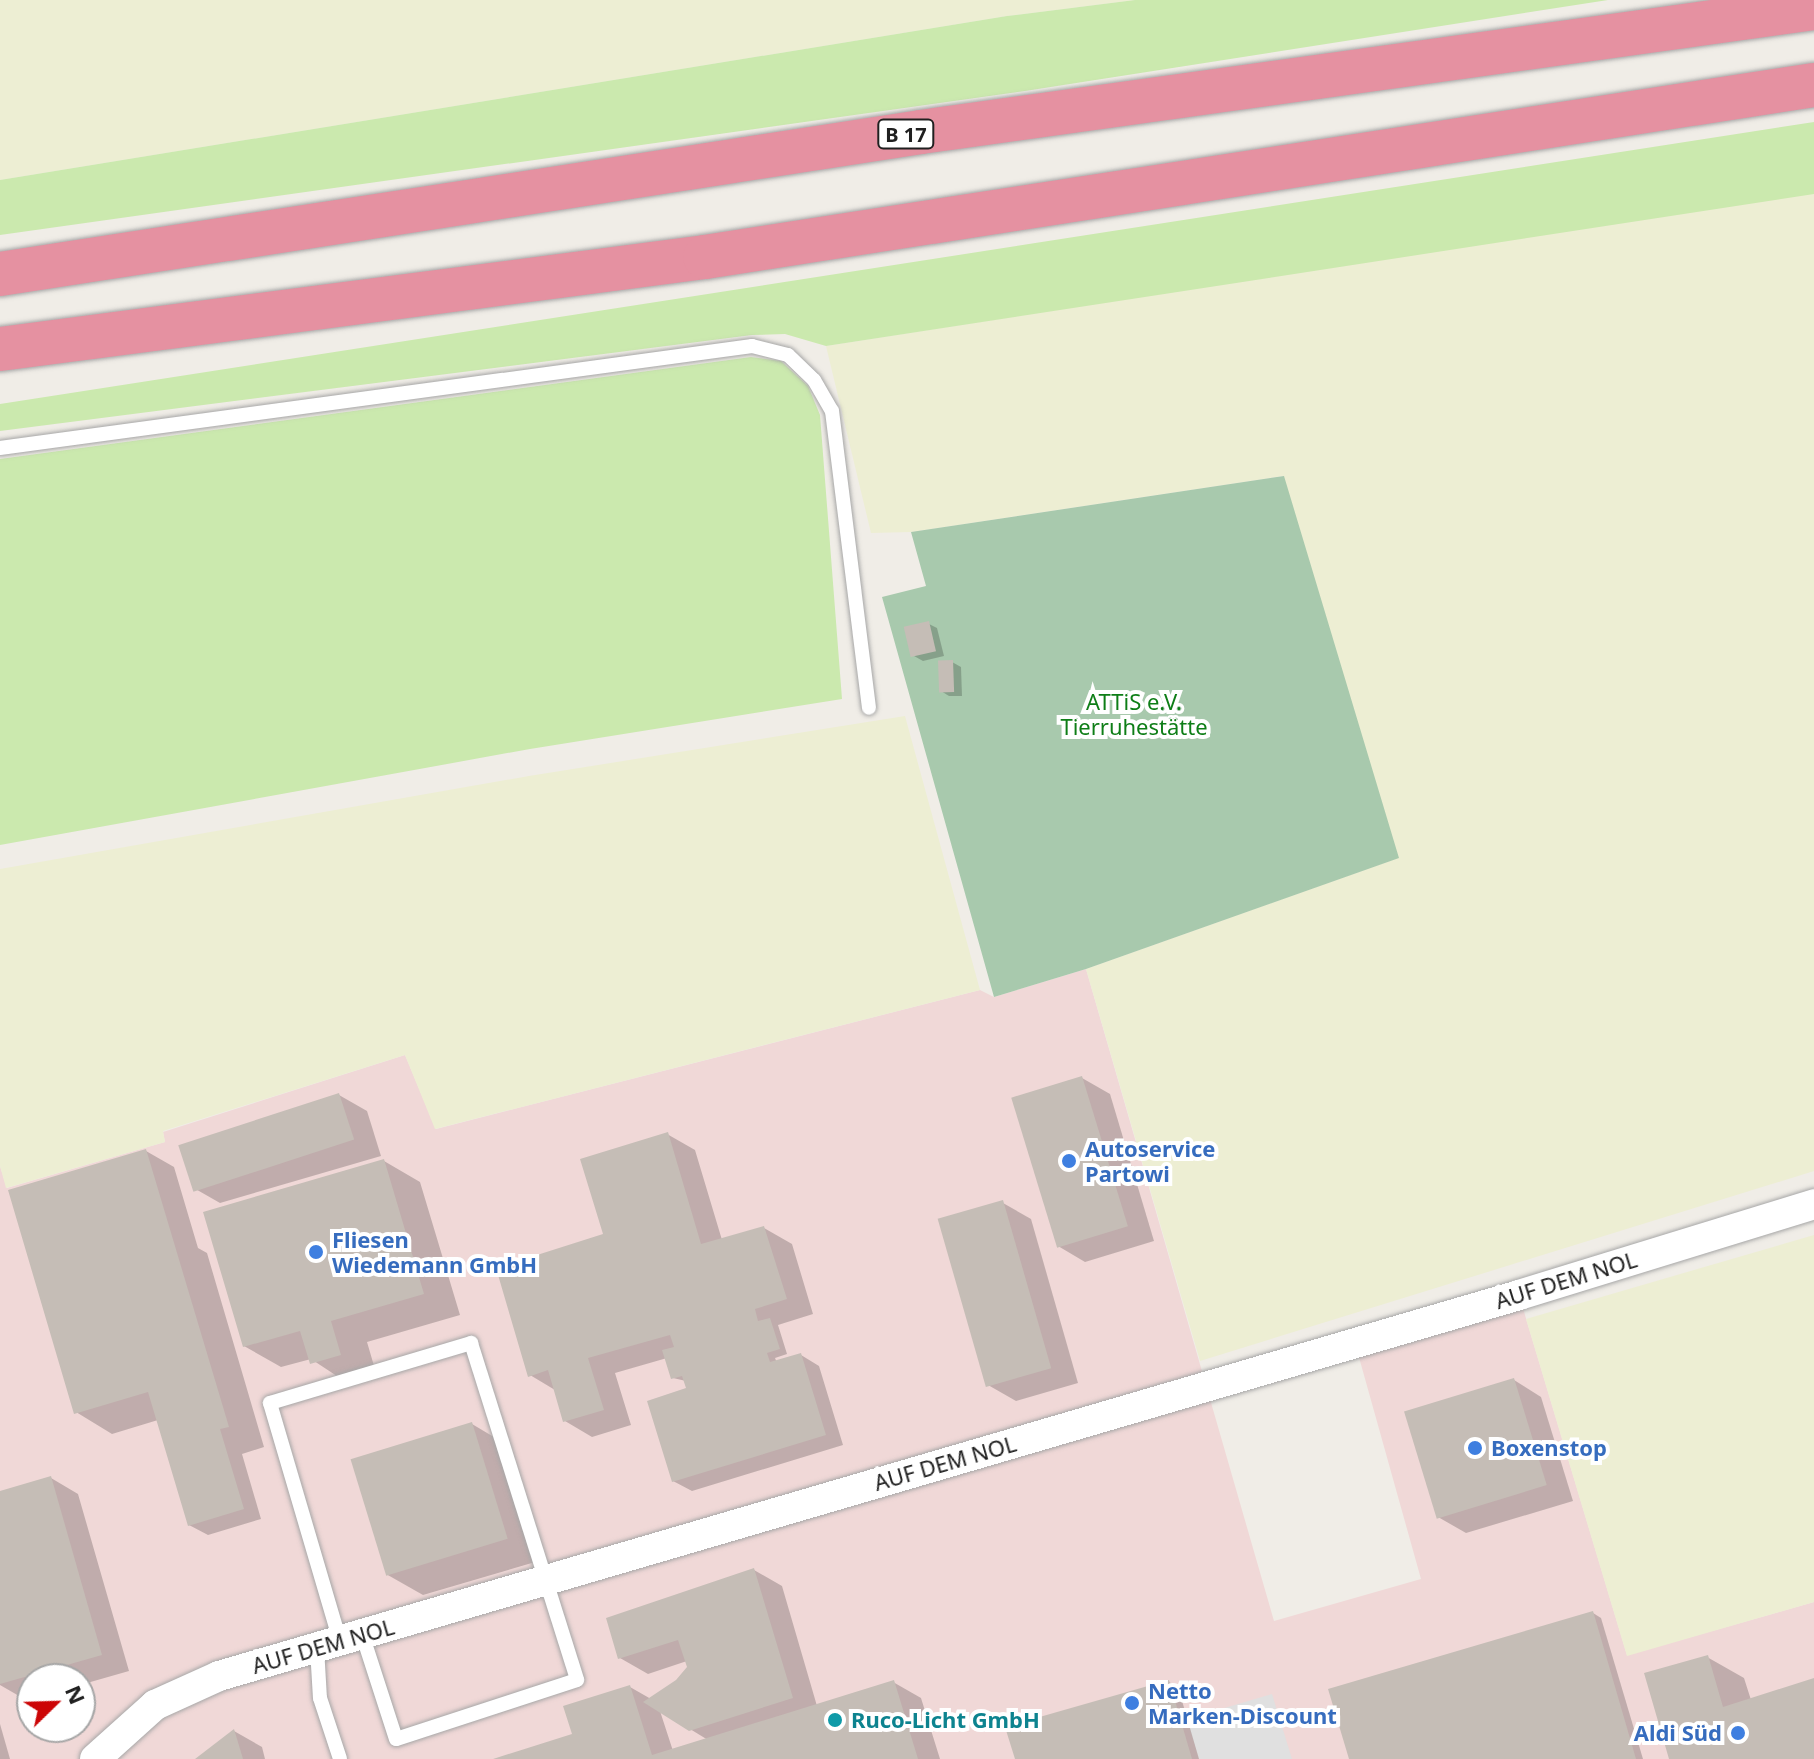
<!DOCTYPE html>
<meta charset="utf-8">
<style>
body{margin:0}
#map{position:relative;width:1814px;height:1759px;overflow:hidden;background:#f0ede7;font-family:"Noto Sans",sans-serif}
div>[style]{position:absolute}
.commercial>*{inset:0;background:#f0d8d7}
.farmland>*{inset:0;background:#edeed3}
.grass>*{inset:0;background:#cbe9ae}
.cemetery>*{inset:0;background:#a8c9ad}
.parking>*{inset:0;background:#e0e0e0}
.shadow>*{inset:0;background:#0003}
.building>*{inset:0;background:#c5bdb6;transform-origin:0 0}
.roads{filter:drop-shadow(0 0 2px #a7a7a7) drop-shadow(0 0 2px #a7a7a7)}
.lane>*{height:14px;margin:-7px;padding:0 7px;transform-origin:7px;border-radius:7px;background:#fff}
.street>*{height:30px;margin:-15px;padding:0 15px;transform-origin:15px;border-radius:15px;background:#fff}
.highway>*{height:44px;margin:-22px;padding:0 22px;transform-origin:22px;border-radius:22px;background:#e591a1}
.dots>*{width:22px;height:22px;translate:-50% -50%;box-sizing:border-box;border:4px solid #fff;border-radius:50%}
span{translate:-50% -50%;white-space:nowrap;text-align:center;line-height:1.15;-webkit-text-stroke:8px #fff;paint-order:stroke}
.shield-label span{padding:2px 6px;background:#fff;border:2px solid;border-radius:6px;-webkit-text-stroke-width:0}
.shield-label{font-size:20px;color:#202020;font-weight:700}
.park-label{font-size:22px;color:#0e7e17}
.shop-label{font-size:22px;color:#366cbe;font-weight:700}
.left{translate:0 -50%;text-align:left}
.right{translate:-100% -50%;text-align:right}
.street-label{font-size:22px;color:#202020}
.culture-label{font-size:22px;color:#0d838f;font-weight:700}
.north{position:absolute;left:16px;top:1663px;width:80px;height:80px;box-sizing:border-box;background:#fff;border:2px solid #a6a6a6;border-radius:50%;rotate:67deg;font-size:22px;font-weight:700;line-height:32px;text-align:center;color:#202020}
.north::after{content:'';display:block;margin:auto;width:28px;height:36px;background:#cc0506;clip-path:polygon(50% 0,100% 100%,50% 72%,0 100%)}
</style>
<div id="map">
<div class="commercial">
<i style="clip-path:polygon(evenodd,1086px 969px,1274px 1621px,1421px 1579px,1355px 1343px,1519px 1295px,1627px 1655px,1814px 1602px,1814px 1759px,0 1759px,0 1166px,7px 1188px,165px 1142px,163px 1132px,405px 1055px,436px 1129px,980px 990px,994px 997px,1086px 969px,32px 1679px,80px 1679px,80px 1727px,32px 1727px,32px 1679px)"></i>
</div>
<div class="farmland">
<i style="clip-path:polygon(0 0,1135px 0,1007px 16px,0 180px)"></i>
<i style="clip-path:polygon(1814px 191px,1814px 1171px,1200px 1361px,1086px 969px,1398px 858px,1283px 476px,911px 532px,871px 533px,826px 346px)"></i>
<i style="clip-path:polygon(905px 716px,980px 990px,435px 1129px,405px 1055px,163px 1131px,165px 1142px,6px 1188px,0 1166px,0 869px,529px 776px)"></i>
<i style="clip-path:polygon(1814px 1235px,1814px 1602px,1627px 1656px,1526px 1319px)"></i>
</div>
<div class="grass">
<i style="clip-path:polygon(1135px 0,1608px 0,1025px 91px,0 235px,0 180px,1007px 16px)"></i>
<i style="clip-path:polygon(1814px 122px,1814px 194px,826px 346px,785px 334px,752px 335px,0 431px,0 404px)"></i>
<i style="clip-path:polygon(751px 357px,781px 361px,808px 386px,820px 415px,842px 699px,530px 749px,0 845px,0 459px)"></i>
</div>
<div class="cemetery">
<i style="clip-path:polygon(1284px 476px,1399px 858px,1086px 969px,994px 997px,882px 597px,926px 586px,911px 532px)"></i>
</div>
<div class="parking">
<i style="clip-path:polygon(1272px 1694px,1292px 1759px,1199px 1759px,1187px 1719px)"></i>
</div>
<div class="shadow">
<i style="clip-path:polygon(929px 624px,937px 628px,944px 656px,923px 661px,914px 656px)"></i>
<i style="clip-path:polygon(952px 662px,961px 667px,962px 696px,949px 696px,941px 691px)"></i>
<i style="clip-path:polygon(1082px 1078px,1110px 1094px,1154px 1241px,1085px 1262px,1058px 1246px)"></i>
<i style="clip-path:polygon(339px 1095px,367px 1111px,381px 1156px,220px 1203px,192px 1187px)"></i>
<i style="clip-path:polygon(667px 1134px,695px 1150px,722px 1240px,764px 1228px,792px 1244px,813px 1314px,778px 1325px,787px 1354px,775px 1358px,777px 1363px,801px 1355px,819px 1366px,843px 1445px,692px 1491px,673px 1481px,692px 1389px,686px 1381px,673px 1378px,667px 1358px,615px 1373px,631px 1425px,592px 1437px,565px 1421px,555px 1390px,530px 1375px,605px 1235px)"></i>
<i style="clip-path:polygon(146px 1151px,174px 1167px,198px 1248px,207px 1253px,264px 1447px,242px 1454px,261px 1519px,208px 1535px,189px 1525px,158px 1420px,112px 1434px,76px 1412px)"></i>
<i style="clip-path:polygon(384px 1161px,420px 1182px,460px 1315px,367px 1342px,377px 1376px,349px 1384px,311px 1359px,281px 1367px,244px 1346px)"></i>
<i style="clip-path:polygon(1003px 1203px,1031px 1219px,1078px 1383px,1016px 1401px,988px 1385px)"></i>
<i style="clip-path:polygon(1514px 1380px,1541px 1397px,1573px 1501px,1466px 1533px,1438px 1517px)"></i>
<i style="clip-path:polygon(472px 1424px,509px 1446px,542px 1560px,423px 1595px,386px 1574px)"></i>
<i style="clip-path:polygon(51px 1478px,78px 1494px,129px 1671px,80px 1685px,80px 1679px,32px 1679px,32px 1698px,26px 1700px,0 1685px,0 1493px)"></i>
<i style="clip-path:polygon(evenodd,754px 1570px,782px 1586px,817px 1706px,893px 1682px,921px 1698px,940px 1759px,497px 1759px,574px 1735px,630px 1687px,651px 1699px,678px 1681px,689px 1667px,687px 1661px,648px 1674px,620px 1658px,754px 1570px,660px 1711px,690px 1729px,708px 1740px,673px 1751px,660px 1711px)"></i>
<i style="clip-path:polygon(1593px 1613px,1601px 1618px,1643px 1759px,1351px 1759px)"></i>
<i style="clip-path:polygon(1707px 1657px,1744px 1678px,1751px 1700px,1814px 1681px,1814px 1759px,1671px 1759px)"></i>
<i style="clip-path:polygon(1169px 1682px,1178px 1687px,1199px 1759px,1017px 1759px)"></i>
<i style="clip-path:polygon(0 1724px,10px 1759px,0 1759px)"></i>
<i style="clip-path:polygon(234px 1731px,262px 1747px,265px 1759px,199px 1759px)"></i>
</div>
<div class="building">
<i style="left:929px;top:621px;width:31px;height:26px;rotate:77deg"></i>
<i style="left:953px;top:660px;width:32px;height:15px;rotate:88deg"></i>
<i style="left:1082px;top:1076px;width:157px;height:74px;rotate:73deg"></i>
<i style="left:339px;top:1093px;width:49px;height:169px;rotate:72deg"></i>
<i style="clip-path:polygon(668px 1132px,701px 1244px,764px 1226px,787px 1299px,755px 1309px,758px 1321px,770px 1318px,780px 1349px,767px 1353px,770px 1362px,801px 1353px,826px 1435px,672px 1482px,647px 1401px,686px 1388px,682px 1376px,671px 1379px,662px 1350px,674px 1347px,670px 1335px,588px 1358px,604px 1410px,563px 1422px,548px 1370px,528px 1377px,496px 1268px,603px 1234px,580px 1159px)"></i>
<i style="clip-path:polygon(146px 1149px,229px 1427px,220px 1429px,244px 1509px,188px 1526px,148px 1392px,74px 1414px,8px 1190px)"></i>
<i style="clip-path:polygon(384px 1159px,424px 1294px,331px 1321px,341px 1355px,310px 1364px,300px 1331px,243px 1347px,203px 1212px)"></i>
<i style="left:1003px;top:1200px;width:175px;height:68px;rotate:74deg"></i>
<i style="left:1514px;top:1378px;width:112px;height:115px;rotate:73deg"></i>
<i style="left:472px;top:1422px;width:122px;height:127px;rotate:73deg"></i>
<i style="clip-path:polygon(51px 1476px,102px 1655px,0 1684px,0 1491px)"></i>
<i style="clip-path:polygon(754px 1568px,793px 1698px,689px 1731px,643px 1702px,676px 1680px,687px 1667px,678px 1640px,618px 1659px,606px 1618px)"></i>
<i style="clip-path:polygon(1593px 1611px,1636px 1759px,1349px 1759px,1328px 1689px)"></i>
<i style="clip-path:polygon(1708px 1655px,1723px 1707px,1814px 1678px,1814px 1759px,1669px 1759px,1644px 1673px)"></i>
<i style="clip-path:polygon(894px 1680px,918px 1759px,493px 1759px,572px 1734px,563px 1706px,630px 1685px,652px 1755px)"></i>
<i style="clip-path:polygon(1169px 1680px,1192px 1759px,1015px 1759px,1005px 1727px)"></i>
<i style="clip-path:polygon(234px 1729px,243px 1759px,195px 1759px)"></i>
</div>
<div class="roads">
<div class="lane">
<i style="left:0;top:448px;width:759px;rotate:-7.72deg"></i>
<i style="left:752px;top:346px;width:37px;rotate:14deg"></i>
<i style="left:788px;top:355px;width:36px;rotate:44deg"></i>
<i style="left:814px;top:380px;width:36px;rotate:60deg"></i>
<i style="left:832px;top:411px;width:299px;rotate:82.9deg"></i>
<i style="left:340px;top:1641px;width:248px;rotate:-106.4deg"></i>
<i style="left:270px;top:1403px;width:210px;rotate:-16.6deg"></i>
<i style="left:471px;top:1343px;width:353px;rotate:72.5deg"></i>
<i style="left:577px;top:1680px;width:190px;rotate:161.9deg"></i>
<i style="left:396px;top:1739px;width:110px;rotate:-107.9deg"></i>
<i style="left:317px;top:1648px;width:50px;rotate:86.6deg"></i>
<i style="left:320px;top:1698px;width:64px;rotate:71.8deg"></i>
</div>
<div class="street">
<i style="left:95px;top:1759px;width:81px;rotate:-42deg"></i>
<i style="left:155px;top:1705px;width:70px;rotate:-24.4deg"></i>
<i style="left:219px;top:1676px;width:1355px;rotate:-16.33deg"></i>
<i style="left:1519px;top:1295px;width:309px;rotate:-17.1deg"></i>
</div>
<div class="highway">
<i style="left:0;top:274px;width:932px;rotate:-8.76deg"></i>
<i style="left:921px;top:132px;width:902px;rotate:-7.91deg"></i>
<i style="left:0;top:349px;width:711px;rotate:-7.43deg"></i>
<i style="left:705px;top:257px;width:1122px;rotate:-8.82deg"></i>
</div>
</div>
<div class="dots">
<i style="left:1069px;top:1161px;background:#3f7fe0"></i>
<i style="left:316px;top:1252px;background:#3f7fe0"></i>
<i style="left:1475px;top:1448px;background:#3f7fe0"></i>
<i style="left:1132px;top:1703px;background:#3f7fe0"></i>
<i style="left:835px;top:1720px;background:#0f9aa8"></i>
<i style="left:1738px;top:1733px;background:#3f7fe0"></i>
</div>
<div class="shield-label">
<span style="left:906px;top:134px">B 17</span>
</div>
<div class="park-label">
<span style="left:1134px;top:714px">ATTiS e.V.<br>Tierruhestätte</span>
</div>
<div class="shop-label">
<span class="left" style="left:1085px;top:1161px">Autoservice<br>Partowi</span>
<span class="left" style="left:332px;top:1252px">Fliesen<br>Wiedemann GmbH</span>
<span class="left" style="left:1491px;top:1448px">Boxenstop</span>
<span class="left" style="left:1148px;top:1703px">Netto<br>Marken-Discount</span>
<span class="right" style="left:1722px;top:1733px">Aldi Süd</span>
</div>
<div class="street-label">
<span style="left:1566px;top:1280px;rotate:-17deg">AUF DEM NOL</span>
<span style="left:945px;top:1463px;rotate:-16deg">AUF DEM NOL</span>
<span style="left:323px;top:1646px;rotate:-16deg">AUF DEM NOL</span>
</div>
<div class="culture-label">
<span class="left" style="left:851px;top:1720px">Ruco-Licht GmbH</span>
</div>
<div class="north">N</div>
</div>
